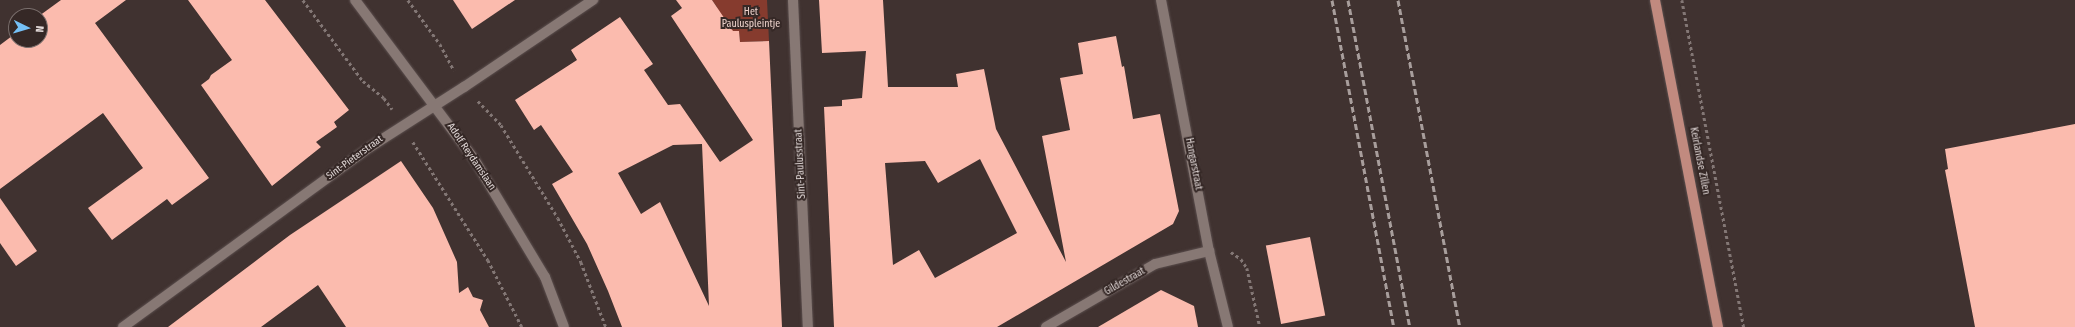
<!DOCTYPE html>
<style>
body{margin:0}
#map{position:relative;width:2075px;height:327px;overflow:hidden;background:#403230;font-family:"Fira Sans Condensed",sans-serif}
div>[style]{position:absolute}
.green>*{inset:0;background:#863b2e}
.building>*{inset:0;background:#fbbbae;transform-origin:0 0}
.path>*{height:2.5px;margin-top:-1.25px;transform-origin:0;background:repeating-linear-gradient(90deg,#837775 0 3px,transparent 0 6px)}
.roads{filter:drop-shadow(0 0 1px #5b4f4e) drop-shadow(0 0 1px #5b4f4e)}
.minor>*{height:10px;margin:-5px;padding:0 5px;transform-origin:5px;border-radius:5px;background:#877874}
.primary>*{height:10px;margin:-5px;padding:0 5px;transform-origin:5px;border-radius:5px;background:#c18a7f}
.rail>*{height:3px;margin-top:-1.5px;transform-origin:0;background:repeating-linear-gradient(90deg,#a89e9c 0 6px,transparent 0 9px)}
span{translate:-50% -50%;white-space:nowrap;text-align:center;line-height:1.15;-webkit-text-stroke:4px #352826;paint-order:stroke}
.park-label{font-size:10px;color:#edd2cc}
.street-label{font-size:10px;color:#e2d9d8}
.north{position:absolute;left:8px;top:8px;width:40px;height:40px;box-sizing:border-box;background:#352826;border:1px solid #7a6f6d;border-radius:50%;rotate:95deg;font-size:11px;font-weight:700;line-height:16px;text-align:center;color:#e2d9d8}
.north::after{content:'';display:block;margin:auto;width:14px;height:18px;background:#75c0f6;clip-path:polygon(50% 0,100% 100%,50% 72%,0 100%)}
</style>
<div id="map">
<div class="green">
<i style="clip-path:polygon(712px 0,767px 0,769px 41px,740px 42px,739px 31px,721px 32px,717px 7px)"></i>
</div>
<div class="building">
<i style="clip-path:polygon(61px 0,126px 0,95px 23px,209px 178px,172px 205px,167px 199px,112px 240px,88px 208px,143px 168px,103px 113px,0 189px,0 45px,16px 33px,16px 40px,40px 40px,39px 16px)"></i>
<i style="clip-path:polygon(188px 0,265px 0,349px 110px,334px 122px,337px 127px,316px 142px,321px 147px,272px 186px,201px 85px,209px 79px,211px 75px,232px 60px)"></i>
<i style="clip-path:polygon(453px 0,515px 0,472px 29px)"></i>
<i style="clip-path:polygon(evenodd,676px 0,712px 0,733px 31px,739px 31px,740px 42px,769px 41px,782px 327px,622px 327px,608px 291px,587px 244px,552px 184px,573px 172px,541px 125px,534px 130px,515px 100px,577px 60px,571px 50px,620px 17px,653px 64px,644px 70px,668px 105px,680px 104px,720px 162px,753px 140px,671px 16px,682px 8px,676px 0,702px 144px,709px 306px,660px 202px,641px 214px,618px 173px,673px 145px,702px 144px)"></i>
<i style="clip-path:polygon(evenodd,819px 0,883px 0,888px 87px,958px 87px,956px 74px,984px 69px,996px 129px,1066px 262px,1042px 136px,1070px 130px,1060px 78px,1083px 74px,1078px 43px,1116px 36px,1122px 67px,1124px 66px,1133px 119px,1160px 114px,1179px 211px,1173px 224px,997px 327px,834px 327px,824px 107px,842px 106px,842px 100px,862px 98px,866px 51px,822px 53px,819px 0,980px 159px,1017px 233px,935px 278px,919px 250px,893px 265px,885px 163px,925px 161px,938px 183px,980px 159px)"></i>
<i style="clip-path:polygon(2075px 124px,2075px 327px,1975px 327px,1945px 170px,1948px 169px,1945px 149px)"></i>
<i style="clip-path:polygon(401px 161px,433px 208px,457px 262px,459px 293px,468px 287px,473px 297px,483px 300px,480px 310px,489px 327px,346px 327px,318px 285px,261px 327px,168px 327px,290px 235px)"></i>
<i style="clip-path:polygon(0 198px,37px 251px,16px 266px,0 243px)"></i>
<i style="left:1310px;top:237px;width:80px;height:45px;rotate:79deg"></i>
<i style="clip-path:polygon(1161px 290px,1194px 306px,1198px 327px,1098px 327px)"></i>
</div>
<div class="path">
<i style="left:303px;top:0;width:101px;rotate:53.5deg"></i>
<i style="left:363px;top:81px;width:27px;rotate:39deg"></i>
<i style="left:384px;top:98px;width:14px;rotate:54deg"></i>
<i style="left:408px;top:0;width:54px;rotate:54deg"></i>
<i style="left:440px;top:44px;width:30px;rotate:62deg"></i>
<i style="left:1682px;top:0;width:333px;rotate:79.3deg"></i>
<i style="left:478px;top:101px;width:33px;rotate:46deg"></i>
<i style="left:501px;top:125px;width:109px;rotate:58.5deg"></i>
<i style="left:558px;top:218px;width:50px;rotate:62.4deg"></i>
<i style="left:581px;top:262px;width:70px;rotate:69deg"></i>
<i style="left:413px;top:142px;width:140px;rotate:57.6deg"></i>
<i style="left:488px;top:260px;width:75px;rotate:63.1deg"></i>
<i style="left:1231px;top:252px;width:12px;rotate:35deg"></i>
<i style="left:1241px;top:259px;width:11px;rotate:56deg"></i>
<i style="left:1247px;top:268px;width:60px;rotate:77.6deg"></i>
</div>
<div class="roads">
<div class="minor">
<i style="left:355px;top:0;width:199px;rotate:53.2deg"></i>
<i style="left:474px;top:159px;width:138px;rotate:59deg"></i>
<i style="left:545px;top:277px;width:53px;rotate:69.2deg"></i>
<i style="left:793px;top:0;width:327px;rotate:87.4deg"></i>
<i style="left:1161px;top:0;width:256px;rotate:79.2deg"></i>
<i style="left:1209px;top:251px;width:78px;rotate:76deg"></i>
<i style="left:123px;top:327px;width:306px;rotate:-36.1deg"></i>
<i style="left:370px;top:147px;width:112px;rotate:-32.6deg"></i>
<i style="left:464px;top:87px;width:156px;rotate:-34deg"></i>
<i style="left:1046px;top:327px;width:126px;rotate:-30deg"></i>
<i style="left:1155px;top:264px;width:56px;rotate:-13.5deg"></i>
</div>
<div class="primary">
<i style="left:1655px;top:0;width:333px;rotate:79.1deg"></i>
</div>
</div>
<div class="rail">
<i style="left:1332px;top:0;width:333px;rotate:79.3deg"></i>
<i style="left:1348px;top:0;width:333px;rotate:79.3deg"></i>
<i style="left:1398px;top:0;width:333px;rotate:79.3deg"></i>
</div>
<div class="park-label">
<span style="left:751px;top:18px">Het<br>Pauluspleintje</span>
</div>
<div class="street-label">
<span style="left:471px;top:157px;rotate:56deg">Adolf Reydamslaan</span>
<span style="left:355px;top:158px;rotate:-36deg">Sint-Pieterstraat</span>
<span style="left:1699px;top:161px;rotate:79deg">Keirlandse Zillen</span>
<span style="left:801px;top:164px;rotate:-93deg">Sint-Paulusstraat</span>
<span style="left:1193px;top:164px;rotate:79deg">Hangarstraat</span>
<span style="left:1125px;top:282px;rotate:-30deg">Gildestraat</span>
</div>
<div class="north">N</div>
</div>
